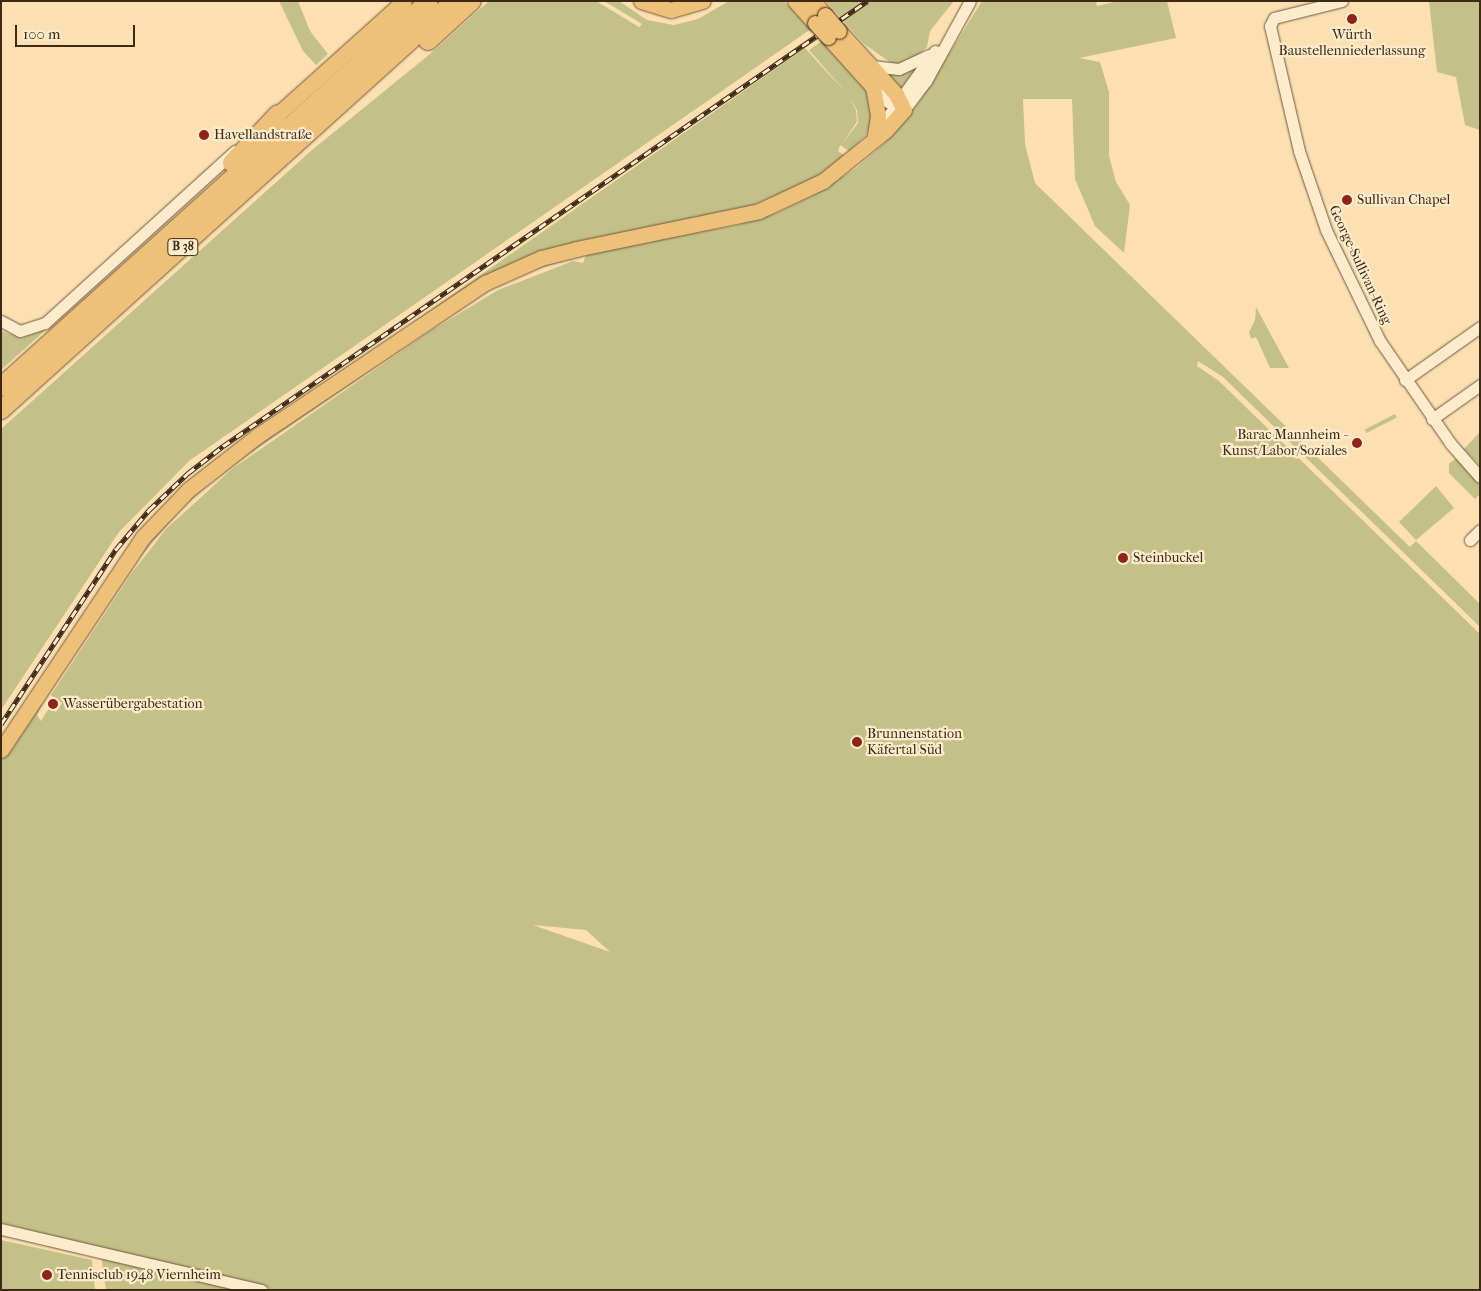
<!DOCTYPE html>
<meta charset="utf-8">
<style>
body{margin:0}
#map{position:relative;width:1481px;height:1291px;overflow:hidden;background:#fce0b1;font-family:"IM FELL French Canon",serif}
div>[style]{position:absolute}
.green>*{inset:0;background:#c4c188;transform-origin:0 0}
.roads{filter:drop-shadow(0 0 1px #6e573e) drop-shadow(0 0 1px #6e573e)}
.minor>*{height:11px;margin:-5.5px;padding:0 5.5px;transform-origin:5.5px;border-radius:5.5px;background:#fdebcc}
.major>*{height:15px;margin:-7.5px;padding:0 7.5px;transform-origin:7.5px;border-radius:7.5px;background:#eec078}
.highway>*{height:18px;margin:-9px;padding:0 9px;transform-origin:9px;border-radius:9px;background:#eec078}
.rail>*{height:4.5px;margin-top:-2.25px;transform-origin:0;background:repeating-linear-gradient(90deg,#fdebcc 0 8px,#3e2917 0 16px);box-sizing:border-box;border-block:1px solid #3e2917}
.bridges{filter:drop-shadow(0 0 1px #3e2917) drop-shadow(0 0 1px #3e2917)}
.major-bridge>*{height:15px;margin:-7.5px;padding:0 7.5px;transform-origin:7.5px;border-radius:7.5px;background:#eec078}
.dots>*{width:14px;height:14px;translate:-50% -50%;box-sizing:border-box;border:2px solid #fdebcc;border-radius:50%}
span{translate:-50% -50%;white-space:nowrap;text-align:center;line-height:1.15;-webkit-text-stroke:4.5px #fdebcc;paint-order:stroke}
.shield-label span{padding:1px 4px;background:#fdebcc;border:1px solid;border-radius:4px;-webkit-text-stroke-width:0}
.shield-label{font-size:12px;color:#3e2917;font-weight:700}
.poi-label{font-size:14px;color:#3e2917}
.left{translate:0 -50%;text-align:left}
.right{translate:-100% -50%;text-align:right}
.street-label{font-size:14px;color:#3e2917}
.frame{position:absolute;inset:0;border:2px solid #3e2917;pointer-events:none}
.scale{position:absolute;left:15px;top:25px;width:120px;height:22px;box-sizing:border-box;border:2px solid #3e2917;border-top:0;padding-left:6px;font-size:15px;line-height:18px;white-space:nowrap;color:#3e2917;-webkit-text-stroke:4px #fdebcc;paint-order:stroke}
</style>
<div id="map">
<div class="green">
<i style="clip-path:polygon(279px 1px,298px 1px,310px 31px,328px 54px,316px 65px,303px 51px)"></i>
<i style="clip-path:polygon(412px 1px,417px 1px,260px 143px,271px 128px)"></i>
<i style="clip-path:polygon(489px 1px,596px 1px,639px 27px,642px 24px,604px 1px,619px 1px,647px 20px,674px 25px,698px 19px,729px 1px,784px 1px,811px 29px,189px 461px,119px 532px,1px 710px,1px 429px,312px 150px,436px 49px)"></i>
<i style="clip-path:polygon(826px 1px,954px 1px,930px 31px,927px 47px,917px 56px,894px 65px,864px 44px)"></i>
<i style="clip-path:polygon(evenodd,982px 1px,1096px 1px,1097px 6px,1118px 1px,1167px 1px,1176px 38px,1079px 58px,1100px 62px,1109px 92px,1109px 156px,1116px 182px,1130px 205px,1124px 253px,1095px 226px,1075px 179px,1072px 99px,1023px 99px,1025px 144px,1035px 183px,1410px 547px,1416px 541px,1480px 604px,1480px 627px,1223px 377px,1198px 361px,1197px 366px,1219px 381px,1480px 634px,1480px 1290px,106px 1290px,100px 1248px,1px 1223px,1px 759px,131px 561px,178px 507px,217px 477px,181px 509px,135px 563px,48px 693px,37px 715px,41px 721px,49px 708px,56px 712px,62px 703px,51px 695px,131px 574px,166px 529px,232px 469px,429px 332px,498px 290px,573px 261px,583px 263px,587px 252px,734px 226px,777px 213px,818px 193px,856px 168px,884px 144px,919px 102px,982px 1px,533px 925px,586px 930px,610px 952px,533px 925px)"></i>
<i style="clip-path:polygon(1429px 1px,1480px 1px,1480px 130px,1465px 125px,1456px 77px,1437px 72px)"></i>
<i style="clip-path:polygon(822px 41px,866px 90px,871px 101px,871px 124px,866px 135px,849px 151px,840px 145px,838px 151px,844px 155px,822px 173px,802px 185px,748px 207px,574px 245px,415px 321px,805px 48px,849px 96px,856px 110px,857px 122px,841px 145px,858px 123px,857px 110px,849px 96px,809px 50px)"></i>
<i style="clip-path:polygon(919px 65px,902px 92px,882px 71px)"></i>
<i style="clip-path:polygon(567px 257px,568px 259px,522px 274px,483px 293px,229px 468px,228px 464px,453px 307px,502px 280px)"></i>
<i style="clip-path:polygon(1256px 307px,1289px 368px,1270px 368px,1256px 337px,1251px 339px,1249px 332px,1255px 320px)"></i>
<i style="clip-path:polygon(50px 326px,1px 370px,1px 331px,22px 338px)"></i>
<i style="left:1395px;top:414px;width:4px;height:34px;rotate:63deg"></i>
<i style="clip-path:polygon(1480px 432px,1480px 466px,1464px 449px)"></i>
<i style="clip-path:polygon(1456px 458px,1480px 483px,1480px 494px,1475px 499px,1449px 473px,1449px 464px)"></i>
<i style="clip-path:polygon(1436px 486px,1454px 508px,1416px 540px,1399px 522px)"></i>
<i style="clip-path:polygon(1px 1240px,92px 1260px,95px 1290px,1px 1290px)"></i>
</div>
<div class="roads">
<div class="minor">
<i style="left:1342px;top:1px;width:70px;rotate:166deg"></i>
<i style="left:1274px;top:18px;width:9px;rotate:117deg"></i>
<i style="left:1270px;top:26px;width:128px;rotate:76.9deg"></i>
<i style="left:1299px;top:151px;width:83px;rotate:71.1deg"></i>
<i style="left:1326px;top:230px;width:123px;rotate:64.1deg"></i>
<i style="left:1380px;top:341px;width:124px;rotate:55.5deg"></i>
<i style="left:1450px;top:443px;width:45px;rotate:48.6deg"></i>
<i style="left:871px;top:66px;width:28px;rotate:6deg"></i>
<i style="left:899px;top:69px;width:33px;rotate:-25deg"></i>
<i style="left:873px;top:87px;width:21px;rotate:45deg"></i>
<i style="left:888px;top:102px;width:18px;rotate:27deg"></i>
<i style="left:904px;top:110px;width:36px;rotate:-53deg"></i>
<i style="left:926px;top:81px;width:91px;rotate:-61.2deg"></i>
<i style="left:877px;top:131px;width:99px;rotate:-54.1deg"></i>
<i style="left:1px;top:321px;width:21px;rotate:28deg"></i>
<i style="left:20px;top:331px;width:26px;rotate:-18deg"></i>
<i style="left:45px;top:323px;width:256px;rotate:-42.2deg"></i>
<i style="left:1405px;top:380px;width:92px;rotate:-35.2deg"></i>
<i style="left:1432px;top:419px;width:59px;rotate:-35.3deg"></i>
<i style="left:1470px;top:540px;width:14px;rotate:-45deg"></i>
<i style="left:1px;top:1229px;width:268px;rotate:13.2deg"></i>
</div>
<div class="major">
<i style="left:641px;top:1px;width:31px;rotate:17deg"></i>
<i style="left:671px;top:10px;width:33px;rotate:-16deg"></i>
<i style="left:795px;top:1px;width:30px;rotate:48deg"></i>
<i style="left:813px;top:1px;width:18px;rotate:49deg"></i>
<i style="left:828px;top:37px;width:67px;rotate:48deg"></i>
<i style="left:873px;top:87px;width:29px;rotate:80deg"></i>
<i style="left:878px;top:116px;width:24px;rotate:99deg"></i>
<i style="left:278px;top:114px;width:169px;rotate:-41.9deg"></i>
<i style="left:1px;top:750px;width:256px;rotate:-56.3deg"></i>
<i style="left:143px;top:537px;width:65px;rotate:-46.2deg"></i>
<i style="left:188px;top:490px;width:88px;rotate:-38deg"></i>
<i style="left:257px;top:436px;width:275px;rotate:-33.9deg"></i>
<i style="left:485px;top:283px;width:61px;rotate:-24.1deg"></i>
<i style="left:541px;top:258px;width:36px;rotate:-14deg"></i>
<i style="left:576px;top:249px;width:187px;rotate:-11.7deg"></i>
<i style="left:759px;top:211px;width:71px;rotate:-25.1deg"></i>
<i style="left:823px;top:181px;width:80px;rotate:-38.9deg"></i>
<i style="left:885px;top:131px;width:28px;rotate:-48deg"></i>
<i style="left:904px;top:110px;width:18px;rotate:-117deg"></i>
<i style="left:896px;top:94px;width:85px;rotate:-132.1deg"></i>
</div>
<div class="highway">
<i style="left:428px;top:41px;width:59px;rotate:-42.3deg"></i>
<i style="left:232px;top:163px;width:67px;rotate:-46.8deg"></i>
<i style="left:1px;top:387px;width:576px;rotate:-42.05deg"></i>
<i style="left:1px;top:410px;width:610px;rotate:-42.08deg"></i>
</div>
</div>
<div class="rail">
<i style="left:1px;top:724px;width:209px;rotate:-56.7deg"></i>
<i style="left:116px;top:549px;width:51px;rotate:-49.8deg"></i>
<i style="left:149px;top:510px;width:54px;rotate:-43.5deg"></i>
<i style="left:188px;top:473px;width:44px;rotate:-37.6deg"></i>
<i style="left:223px;top:446px;width:783px;rotate:-34.64deg"></i>
</div>
<div class="bridges">
<div class="major-bridge">
<i style="left:825px;top:15px;width:21px;rotate:49deg"></i>
<i style="left:815px;top:23px;width:19px;rotate:47deg"></i>
</div>
</div>
<div class="dots">
<i style="left:1352px;top:19px;background:#8f2418"></i>
<i style="left:204px;top:135px;background:#8f2418"></i>
<i style="left:1347px;top:200px;background:#8f2418"></i>
<i style="left:1357px;top:443px;background:#8f2418"></i>
<i style="left:1123px;top:558px;background:#8f2418"></i>
<i style="left:53px;top:704px;background:#8f2418"></i>
<i style="left:857px;top:742px;background:#8f2418"></i>
<i style="left:47px;top:1275px;background:#8f2418"></i>
</div>
<div class="shield-label">
<span style="left:183px;top:247px">B 38</span>
</div>
<div class="poi-label">
<span style="left:1352px;top:43px">Würth<br>Baustellenniederlassung</span>
<span class="left" style="left:214px;top:135px">Havellandstraße</span>
<span class="left" style="left:1357px;top:200px">Sullivan Chapel</span>
<span class="right" style="left:1347px;top:443px">Barac Mannheim -<br>Kunst/Labor/Soziales</span>
<span class="left" style="left:1133px;top:558px">Steinbuckel</span>
<span class="left" style="left:63px;top:704px">Wasserübergabestation</span>
<span class="left" style="left:867px;top:742px">Brunnenstation<br>Käfertal Süd</span>
<span class="left" style="left:57px;top:1275px">Tennisclub 1948 Viernheim</span>
</div>
<div class="street-label">
<span style="left:1360px;top:265px;rotate:65deg">George-Sullivan-Ring</span>
</div>
<div class="frame"></div>
<div class="scale">100 m</div>
</div>
